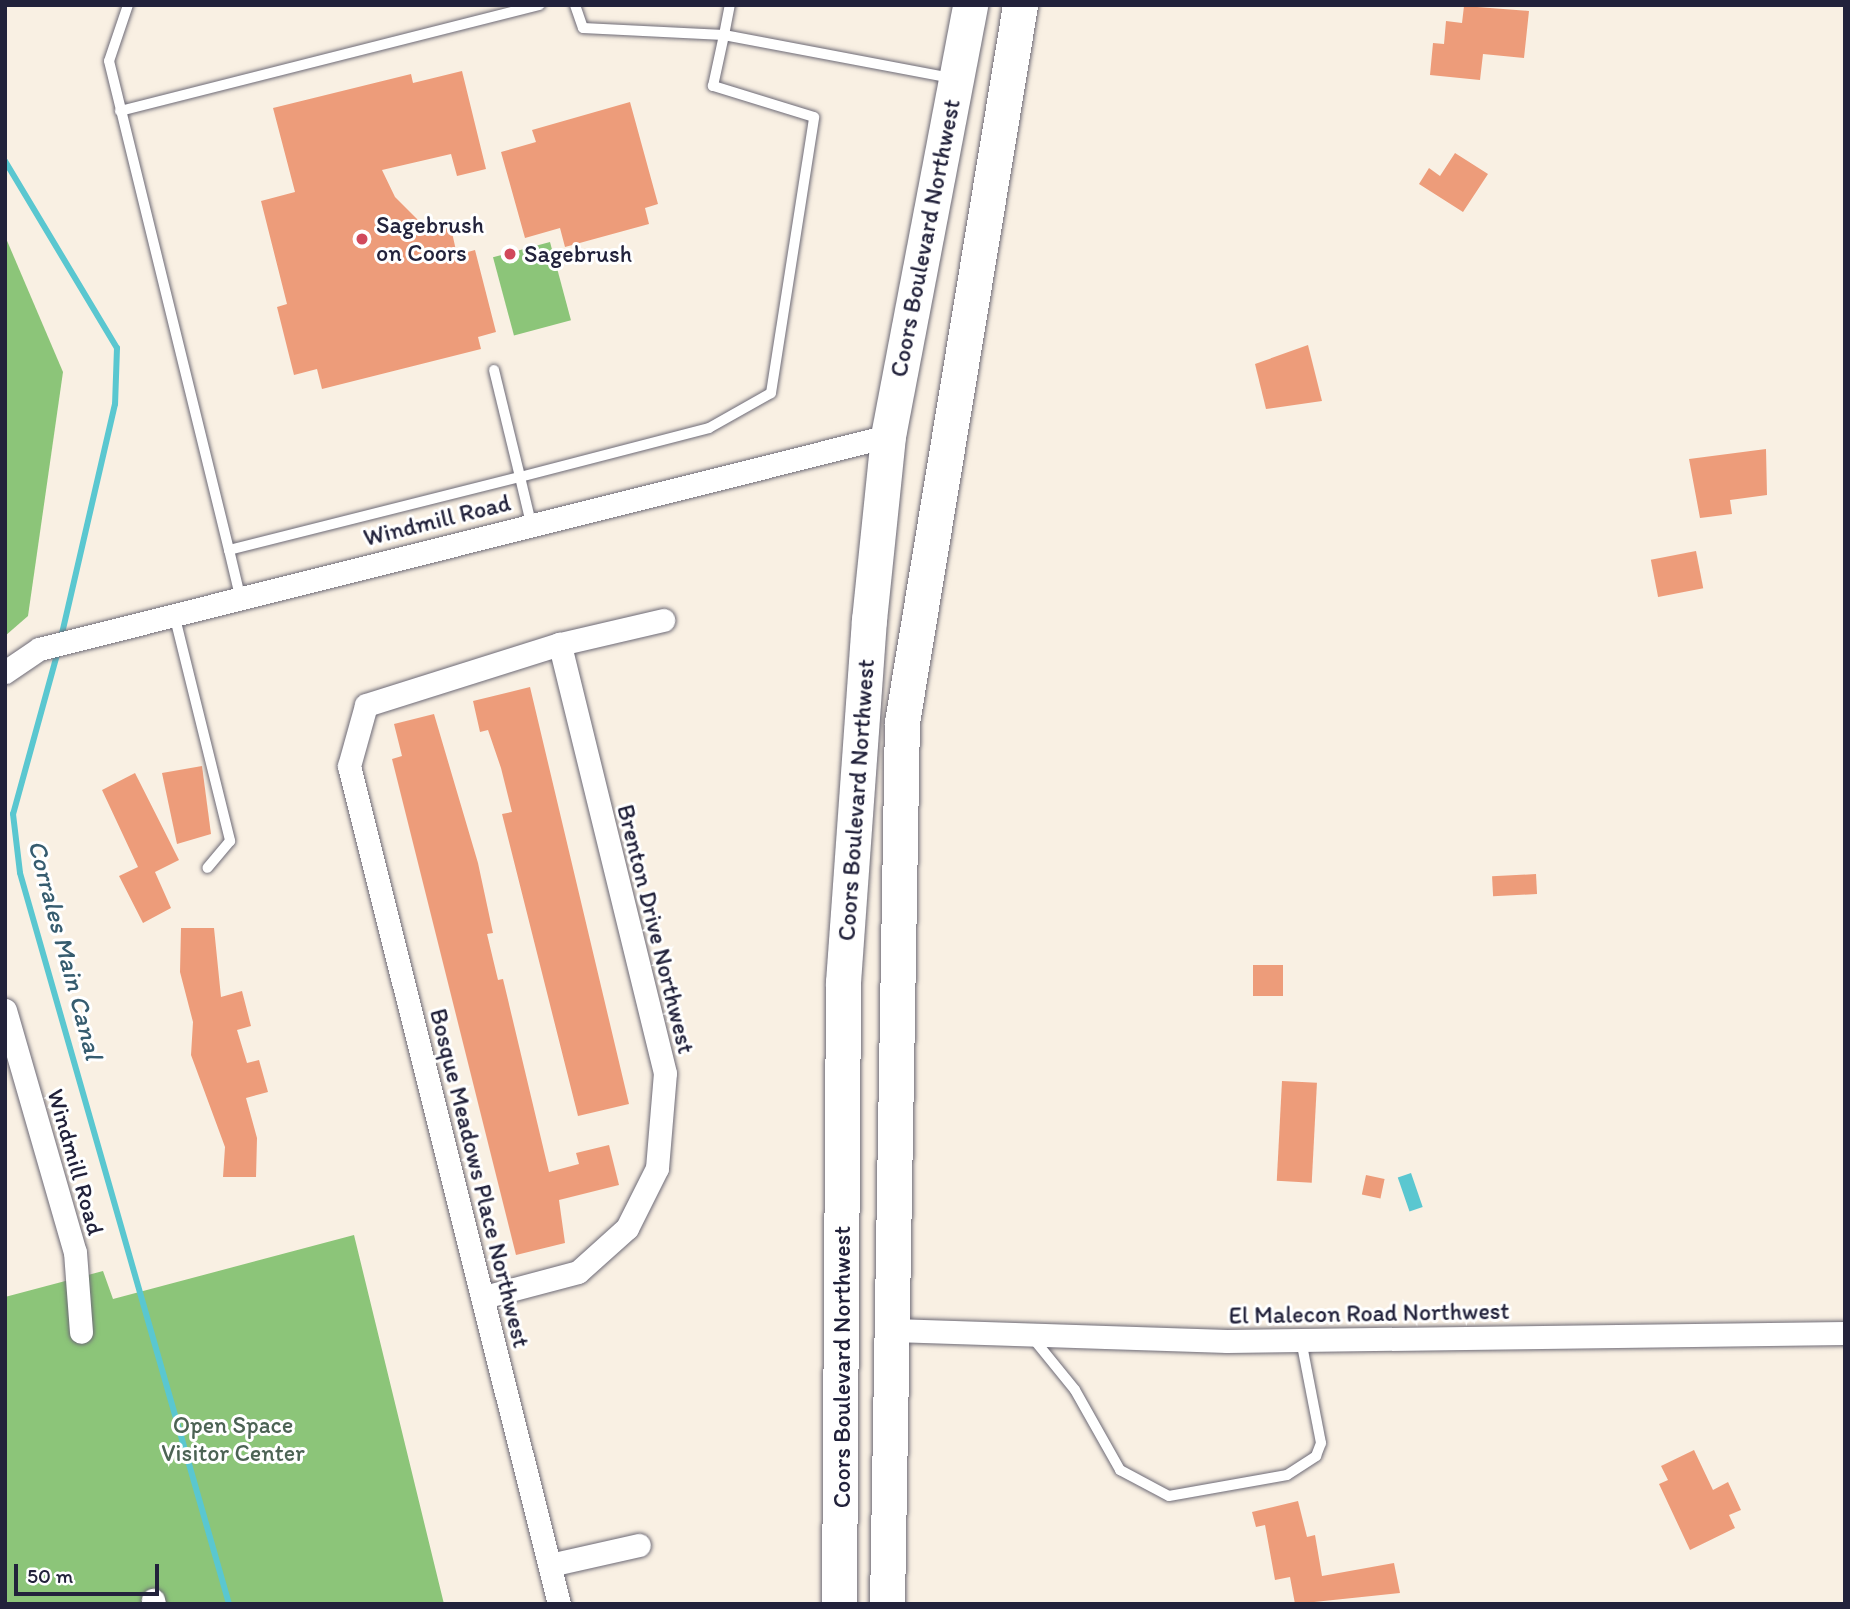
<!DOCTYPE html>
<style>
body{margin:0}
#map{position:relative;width:1850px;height:1609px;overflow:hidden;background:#f9f0e3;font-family:Itim,sans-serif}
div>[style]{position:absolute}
.green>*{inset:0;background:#8cc579;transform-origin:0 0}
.water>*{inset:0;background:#5ac7d0;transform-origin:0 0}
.stream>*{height:6px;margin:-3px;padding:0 3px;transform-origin:3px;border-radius:3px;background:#5ac7d0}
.building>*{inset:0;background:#ed9c7a;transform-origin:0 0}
.roads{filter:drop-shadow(0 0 2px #6d6a76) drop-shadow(0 0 2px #6d6a76)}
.service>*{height:10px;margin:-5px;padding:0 5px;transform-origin:5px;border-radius:5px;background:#fff}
.minor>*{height:23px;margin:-11.5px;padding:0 11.5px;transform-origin:11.5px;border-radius:11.5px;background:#fff}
.primary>*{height:35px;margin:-17.5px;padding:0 17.5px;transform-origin:17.5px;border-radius:17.5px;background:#fff}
.dots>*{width:19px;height:19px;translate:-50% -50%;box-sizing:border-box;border:4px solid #fff;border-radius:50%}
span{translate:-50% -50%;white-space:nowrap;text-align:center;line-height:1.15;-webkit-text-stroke:6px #fff;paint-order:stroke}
.poi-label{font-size:24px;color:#22223b}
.left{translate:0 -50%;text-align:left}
.street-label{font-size:24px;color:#22223b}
.park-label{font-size:24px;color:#4c6354}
.water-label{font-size:26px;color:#365c6f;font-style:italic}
.frame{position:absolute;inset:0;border:7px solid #22223b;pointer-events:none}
.scale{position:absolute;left:14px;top:1564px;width:145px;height:32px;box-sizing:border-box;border:4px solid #22223b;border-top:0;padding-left:9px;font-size:21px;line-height:24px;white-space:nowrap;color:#22223b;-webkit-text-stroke:5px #fff;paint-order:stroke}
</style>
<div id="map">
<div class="green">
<i style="clip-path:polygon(5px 236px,63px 372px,28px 616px,5px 636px)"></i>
<i style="left:550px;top:242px;width:81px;height:59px;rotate:75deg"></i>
<i style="clip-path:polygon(354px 1235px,444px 1604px,5px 1604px,5px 1297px,103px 1271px,113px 1299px)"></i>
</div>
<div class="water">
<i style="left:1411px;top:1173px;width:36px;height:14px;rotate:71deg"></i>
</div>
<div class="stream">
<i style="left:5px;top:161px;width:218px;rotate:59.1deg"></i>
<i style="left:117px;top:348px;width:56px;rotate:92deg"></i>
<i style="left:115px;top:404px;width:239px;rotate:103deg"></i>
<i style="left:58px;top:651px;width:169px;rotate:105.4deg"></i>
<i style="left:13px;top:814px;width:59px;rotate:83.2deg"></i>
<i style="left:20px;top:873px;width:760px;rotate:74.04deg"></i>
</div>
<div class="building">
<i style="clip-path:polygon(1464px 6px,1529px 11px,1524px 58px,1483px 54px,1480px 80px,1430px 75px,1433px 43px,1444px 44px,1446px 21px,1462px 23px)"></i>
<i style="clip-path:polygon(462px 71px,486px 169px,457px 176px,451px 154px,382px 170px,395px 197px,424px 226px,451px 228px,457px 255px,475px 250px,496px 332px,478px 337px,481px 349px,322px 389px,317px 369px,294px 375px,277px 307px,287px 304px,261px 201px,295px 192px,273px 108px,411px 74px,413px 83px)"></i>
<i style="clip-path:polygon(630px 102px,658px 204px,645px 208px,649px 224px,565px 247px,560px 228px,525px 238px,501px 152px,536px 142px,532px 130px)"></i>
<i style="clip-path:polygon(1455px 153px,1488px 174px,1463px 212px,1419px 184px,1429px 168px,1440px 176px)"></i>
<i style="clip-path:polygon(1308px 345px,1322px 401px,1266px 409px,1255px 364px)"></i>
<i style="clip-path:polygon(1766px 449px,1767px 495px,1730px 500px,1732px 514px,1700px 518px,1689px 459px)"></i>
<i style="left:1696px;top:551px;width:38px;height:46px;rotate:79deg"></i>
<i style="clip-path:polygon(530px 687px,629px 1104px,578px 1116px,502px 814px,512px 812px,501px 768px,488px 730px,480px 732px,473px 701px)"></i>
<i style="clip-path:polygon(434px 714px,478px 863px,493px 933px,487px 934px,498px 980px,503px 979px,549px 1172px,579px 1164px,576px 1153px,609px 1145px,619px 1185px,559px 1200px,565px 1243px,516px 1255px,392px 759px,402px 756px,394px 724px)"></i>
<i style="clip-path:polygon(202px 766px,211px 834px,177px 844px,162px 773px)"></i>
<i style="clip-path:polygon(135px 773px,179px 860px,155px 872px,171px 908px,143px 923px,119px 876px,138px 867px,102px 790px)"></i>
<i style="left:1536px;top:874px;width:20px;height:44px;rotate:87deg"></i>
<i style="clip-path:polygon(181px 928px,214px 928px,221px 997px,242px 991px,251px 1026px,237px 1030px,247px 1063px,259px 1060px,268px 1092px,246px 1098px,257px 1138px,256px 1177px,223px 1177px,225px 1147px,191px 1055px,193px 1022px,180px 972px)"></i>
<i style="left:1253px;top:965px;width:30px;height:31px"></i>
<i style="left:1282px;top:1081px;width:35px;height:100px;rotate:3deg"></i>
<i style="left:1366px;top:1175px;width:19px;height:20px;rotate:12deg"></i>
<i style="clip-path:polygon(1694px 1450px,1713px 1490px,1728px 1482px,1741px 1510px,1729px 1515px,1735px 1528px,1690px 1550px,1659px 1484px,1668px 1480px,1661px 1466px)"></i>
<i style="clip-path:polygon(1298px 1501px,1307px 1537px,1315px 1535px,1322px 1576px,1394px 1563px,1400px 1593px,1295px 1604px,1290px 1577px,1275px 1580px,1265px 1525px,1256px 1527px,1252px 1512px)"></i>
</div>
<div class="roads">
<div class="service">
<i style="left:128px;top:5px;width:59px;rotate:108.7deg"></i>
<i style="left:109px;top:61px;width:504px;rotate:76.21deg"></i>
<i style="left:575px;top:5px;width:24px;rotate:71deg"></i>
<i style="left:583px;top:28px;width:141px;rotate:2.8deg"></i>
<i style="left:724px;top:35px;width:31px;rotate:-79deg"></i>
<i style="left:120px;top:111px;width:433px;rotate:-14.2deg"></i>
<i style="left:494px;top:370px;width:110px;rotate:76.3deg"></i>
<i style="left:520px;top:477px;width:195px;rotate:-14.5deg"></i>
<i style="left:709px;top:428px;width:71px;rotate:-29.4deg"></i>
<i style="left:771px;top:393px;width:279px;rotate:-81.1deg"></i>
<i style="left:814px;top:117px;width:106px;rotate:-162.9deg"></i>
<i style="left:713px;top:86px;width:52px;rotate:-77.8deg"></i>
<i style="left:724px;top:35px;width:232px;rotate:10.7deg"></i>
<i style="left:240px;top:596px;width:47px;rotate:-103.4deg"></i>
<i style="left:229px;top:550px;width:300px;rotate:-14.1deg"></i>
<i style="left:520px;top:477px;width:47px;rotate:76.6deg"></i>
<i style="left:174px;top:614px;width:234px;rotate:76.1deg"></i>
<i style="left:230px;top:841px;width:35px;rotate:130deg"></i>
<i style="left:1032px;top:1337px;width:68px;rotate:50.9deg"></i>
<i style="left:1075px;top:1390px;width:92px;rotate:60.6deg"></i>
<i style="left:1120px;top:1470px;width:55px;rotate:28deg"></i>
<i style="left:1169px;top:1496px;width:120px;rotate:-10.1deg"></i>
<i style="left:1287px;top:1475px;width:35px;rotate:-33deg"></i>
<i style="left:1316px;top:1456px;width:14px;rotate:-69deg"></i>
<i style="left:1321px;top:1443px;width:105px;rotate:-101deg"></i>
</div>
<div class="minor">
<i style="left:5px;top:672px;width:41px;rotate:-34.1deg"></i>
<i style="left:39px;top:649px;width:875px;rotate:-14.08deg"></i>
<i style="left:5px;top:1010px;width:252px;rotate:73.9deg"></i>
<i style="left:75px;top:1252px;width:80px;rotate:85.7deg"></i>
<i style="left:484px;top:1297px;width:97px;rotate:-14.9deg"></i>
<i style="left:578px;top:1272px;width:66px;rotate:-41.9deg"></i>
<i style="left:627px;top:1228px;width:67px;rotate:-63.4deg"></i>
<i style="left:657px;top:1168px;width:95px;rotate:-85.2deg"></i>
<i style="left:665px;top:1073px;width:442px;rotate:-103.8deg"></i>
<i style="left:893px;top:1330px;width:334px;rotate:1.9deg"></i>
<i style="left:1227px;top:1341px;width:618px;rotate:-0.74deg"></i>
<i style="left:550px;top:1565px;width:91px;rotate:-12.7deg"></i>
<i style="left:153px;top:1600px;width:4px;rotate:76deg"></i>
<i style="left:559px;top:1604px;width:864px;rotate:-104.07deg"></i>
<i style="left:349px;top:766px;width:63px;rotate:-74.4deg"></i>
<i style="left:366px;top:705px;width:203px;rotate:-17.5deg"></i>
<i style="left:560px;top:644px;width:106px;rotate:-13.1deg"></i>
</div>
<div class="primary">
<i style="left:839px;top:1604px;width:622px;rotate:-89.63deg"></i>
<i style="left:843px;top:982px;width:363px;rotate:-85.9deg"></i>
<i style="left:869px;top:620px;width:185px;rotate:-84.1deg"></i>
<i style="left:888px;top:436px;width:439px;rotate:-79.2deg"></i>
<i style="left:887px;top:1604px;width:882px;rotate:-89.03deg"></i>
<i style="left:902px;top:722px;width:727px;rotate:-80.65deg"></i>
</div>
</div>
<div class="dots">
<i style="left:362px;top:239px;background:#d1495b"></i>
<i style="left:510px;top:254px;background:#d1495b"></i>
</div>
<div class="poi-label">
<span class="left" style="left:376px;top:239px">Sagebrush<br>on Coors</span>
<span class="left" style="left:524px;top:254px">Sagebrush</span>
</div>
<div class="street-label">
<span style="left:925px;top:238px;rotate:-79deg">Coors Boulevard Northwest</span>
<span style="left:437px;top:520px;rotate:-14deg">Windmill Road</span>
<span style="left:856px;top:800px;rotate:-86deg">Coors Boulevard Northwest</span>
<span style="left:656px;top:929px;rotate:76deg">Brenton Drive Northwest</span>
<span style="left:76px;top:1162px;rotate:74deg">Windmill Road</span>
<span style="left:480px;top:1178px;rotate:76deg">Bosque Meadows Place Northwest</span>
<span style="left:1369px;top:1313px;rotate:-1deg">El Malecon Road Northwest</span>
<span style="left:842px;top:1367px;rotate:-90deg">Coors Boulevard Northwest</span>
</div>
<div class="park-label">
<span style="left:233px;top:1439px">Open Space<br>Visitor Center</span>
</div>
<div class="water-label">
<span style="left:65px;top:950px;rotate:75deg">Corrales Main Canal</span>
</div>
<div class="frame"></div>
<div class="scale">50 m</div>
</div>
